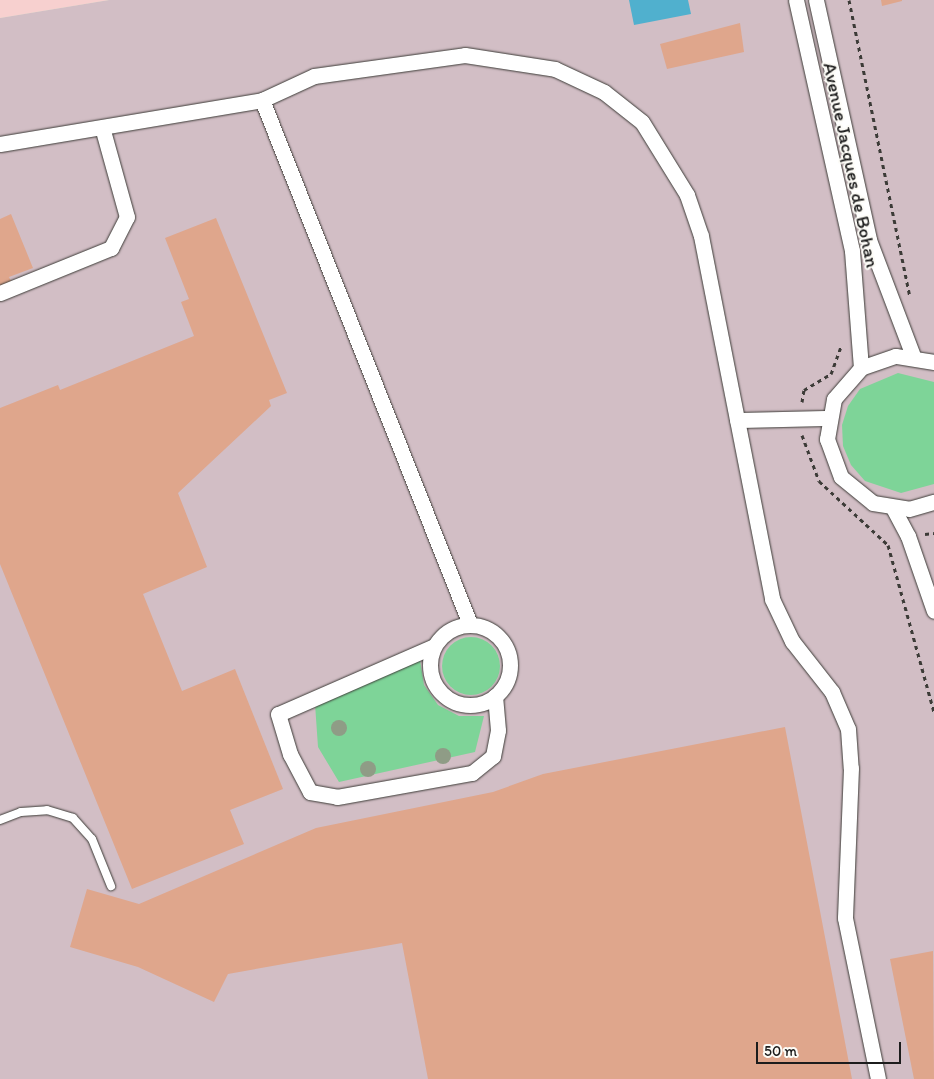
<!DOCTYPE html>
<style>
body{margin:0}
#map{position:relative;width:934px;height:1079px;overflow:hidden;background:#f1ebd3;font-family:Itim,sans-serif}
div>[style]{position:absolute}
.built>*{inset:0;background:#f7d0cf}
.industrial>*{inset:0;background:#d2bec5}
.green>*{inset:0;background:#7ed498}
.round{border-radius:50%}
.water>*{inset:0;background:#50b0ce}
.building>*{inset:0;background:#dfa68c}
.path>*{height:3px;margin-top:-1.5px;transform-origin:0;background:repeating-linear-gradient(90deg,#3c3b37 0 4px,transparent 0 8px)}
.roads{filter:drop-shadow(0 0 1px #3c3b37) drop-shadow(0 0 1px #3c3b37)}
.lane>*{height:8px;margin:-4px;padding:0 4px;transform-origin:4px;border-radius:4px;background:#fff}
.street>*{height:15px;margin:-7.5px;padding:0 7.5px;transform-origin:7.5px;border-radius:7.5px;background:#fff}
.street>.ring{margin:-7.5px;padding:0;box-sizing:content-box;background:none;border:15px solid #fff;border-radius:50%}
.trees>*{width:16px;height:16px;margin:-8px;border-radius:50%;background:#8f9c86}
span{translate:-50% -50%;white-space:nowrap;text-align:center;line-height:1.15;-webkit-text-stroke:4px #fdfcf7;paint-order:stroke}
.street-label{font-size:19px;color:#1c1c1c}
.scale{position:absolute;left:756px;top:1042px;width:145px;height:22px;box-sizing:border-box;border:2px solid #1c1c1c;border-top:0;padding-left:6px;font-size:15px;line-height:18px;white-space:nowrap;color:#1c1c1c;-webkit-text-stroke:4px #fdfcf7;paint-order:stroke}
</style>
<div id="map">
<div class="built">
<i style="clip-path:polygon(0 0,109px 0,0 18px)"></i>
</div>
<div class="industrial">
<i style="clip-path:polygon(109px 0,934px 0,934px 1079px,0 1079px,0 18px)"></i>
</div>
<div class="green">
<i style="clip-path:polygon(898px 373px,934px 382px,934px 484px,901px 493px,865px 481px,851px 465px,843px 446px,842px 425px,848px 406px,860px 389px)"></i>
<i class="round" style="left:442px;top:637px;width:58px;height:58px"></i>
<i style="clip-path:polygon(420px 660px,424px 685px,438px 705px,459px 716px,484px 716px,475px 752px,339px 782px,318px 747px,315px 704px)"></i>
</div>
<div class="water">
<i style="clip-path:polygon(629px 0,688px 0,691px 14px,634px 25px)"></i>
</div>
<div class="building">
<i style="clip-path:polygon(881px 0,902px 0,902px 1px,882px 6px)"></i>
<i style="clip-path:polygon(740px 23px,744px 52px,667px 69px,660px 44px)"></i>
<i style="clip-path:polygon(11px 214px,33px 268px,9px 277px,12px 283px,0 288px,0 219px)"></i>
<i style="clip-path:polygon(216px 218px,287px 393px,269px 400px,271px 406px,178px 493px,207px 567px,143px 594px,182px 691px,235px 669px,283px 789px,230px 810px,244px 844px,132px 889px,0 564px,0 408px,58px 385px,60px 390px,194px 336px,181px 302px,189px 299px,165px 238px)"></i>
<i style="clip-path:polygon(785px 727px,852px 1079px,428px 1079px,402px 943px,228px 974px,214px 1002px,138px 967px,70px 947px,87px 889px,139px 904px,316px 828px,493px 792px,543px 774px)"></i>
<i style="clip-path:polygon(933px 951px,934px 1079px,914px 1079px,890px 959px)"></i>
</div>
<div class="path">
<i style="left:849px;top:0;width:302px;rotate:78.4deg"></i>
<i style="left:802px;top:402px;width:12px;rotate:-81deg"></i>
<i style="left:804px;top:390px;width:31px;rotate:-31deg"></i>
<i style="left:831px;top:374px;width:30px;rotate:-70deg"></i>
<i style="left:802px;top:435px;width:49px;rotate:69.7deg"></i>
<i style="left:819px;top:481px;width:94px;rotate:42.8deg"></i>
<i style="left:888px;top:545px;width:173px;rotate:74.6deg"></i>
<i style="left:925px;top:534px;width:9px;rotate:-6deg"></i>
</div>
<div class="roads">
<div class="lane">
<i style="left:0;top:820px;width:22px;rotate:-21deg"></i>
<i style="left:21px;top:812px;width:26px;rotate:-4deg"></i>
<i style="left:47px;top:810px;width:27px;rotate:17deg"></i>
<i style="left:73px;top:818px;width:28px;rotate:48deg"></i>
<i style="left:92px;top:839px;width:51px;rotate:68deg"></i>
</div>
<div class="street">
<i style="left:796px;top:0;width:257px;rotate:77.4deg"></i>
<i style="left:852px;top:251px;width:117px;rotate:85.6deg"></i>
<i style="left:816px;top:0;width:246px;rotate:77.5deg"></i>
<i style="left:869px;top:240px;width:124px;rotate:69.2deg"></i>
<i style="left:262px;top:100px;width:564px;rotate:68.35deg"></i>
<i style="left:0;top:144px;width:266px;rotate:-9.5deg"></i>
<i style="left:262px;top:100px;width:57px;rotate:-24.8deg"></i>
<i style="left:314px;top:76px;width:152px;rotate:-7.9deg"></i>
<i style="left:465px;top:55px;width:91px;rotate:8.8deg"></i>
<i style="left:555px;top:69px;width:54px;rotate:25.1deg"></i>
<i style="left:604px;top:92px;width:48px;rotate:38.3deg"></i>
<i style="left:642px;top:122px;width:86px;rotate:58.3deg"></i>
<i style="left:687px;top:195px;width:43px;rotate:71.1deg"></i>
<i style="left:701px;top:236px;width:370px;rotate:78.9deg"></i>
<i style="left:772px;top:599px;width:47px;rotate:64.5deg"></i>
<i style="left:792px;top:641px;width:65px;rotate:51.9deg"></i>
<i style="left:832px;top:692px;width:40px;rotate:66.6deg"></i>
<i style="left:848px;top:729px;width:39px;rotate:86deg"></i>
<i style="left:851px;top:768px;width:150px;rotate:92.3deg"></i>
<i style="left:845px;top:918px;width:164px;rotate:78.4deg"></i>
<i style="left:0;top:293px;width:120px;rotate:-22.1deg"></i>
<i style="left:111px;top:248px;width:35px;rotate:-63deg"></i>
<i style="left:127px;top:217px;width:93px;rotate:-105.5deg"></i>
<i style="left:934px;top:362px;width:39px;rotate:-171deg"></i>
<i style="left:895px;top:356px;width:36px;rotate:161deg"></i>
<i style="left:861px;top:368px;width:41px;rotate:131.1deg"></i>
<i style="left:834px;top:399px;width:41px;rotate:99.9deg"></i>
<i style="left:827px;top:439px;width:40px;rotate:69.8deg"></i>
<i style="left:841px;top:477px;width:41px;rotate:39.1deg"></i>
<i style="left:873px;top:503px;width:36px;rotate:9deg"></i>
<i style="left:909px;top:509px;width:26px;rotate:-16deg"></i>
<i style="left:737px;top:420px;width:91px;rotate:-1.3deg"></i>
<i style="left:893px;top:508px;width:32px;rotate:62deg"></i>
<i style="left:908px;top:536px;width:79px;rotate:70.9deg"></i>
<i class="ring" style="left:430px;top:625px;width:65px;height:65px"></i>
<i style="left:434px;top:646px;width:170px;rotate:156.4deg"></i>
<i style="left:278px;top:714px;width:42px;rotate:73.3deg"></i>
<i style="left:290px;top:754px;width:43px;rotate:62.2deg"></i>
<i style="left:310px;top:792px;width:27px;rotate:10deg"></i>
<i style="left:337px;top:797px;width:137px;rotate:-10.1deg"></i>
<i style="left:472px;top:773px;width:27px;rotate:-39deg"></i>
<i style="left:493px;top:756px;width:26px;rotate:-79deg"></i>
<i style="left:498px;top:730px;width:34px;rotate:-95deg"></i>
</div>
</div>
<div class="trees">
<i style="left:339px;top:728px"></i>
<i style="left:443px;top:756px"></i>
<i style="left:368px;top:769px"></i>
</div>
<div class="street-label">
<span style="left:851px;top:165px;rotate:78deg">Avenue Jacques de Bohan</span>
</div>
<div class="scale">50 m</div>
</div>
